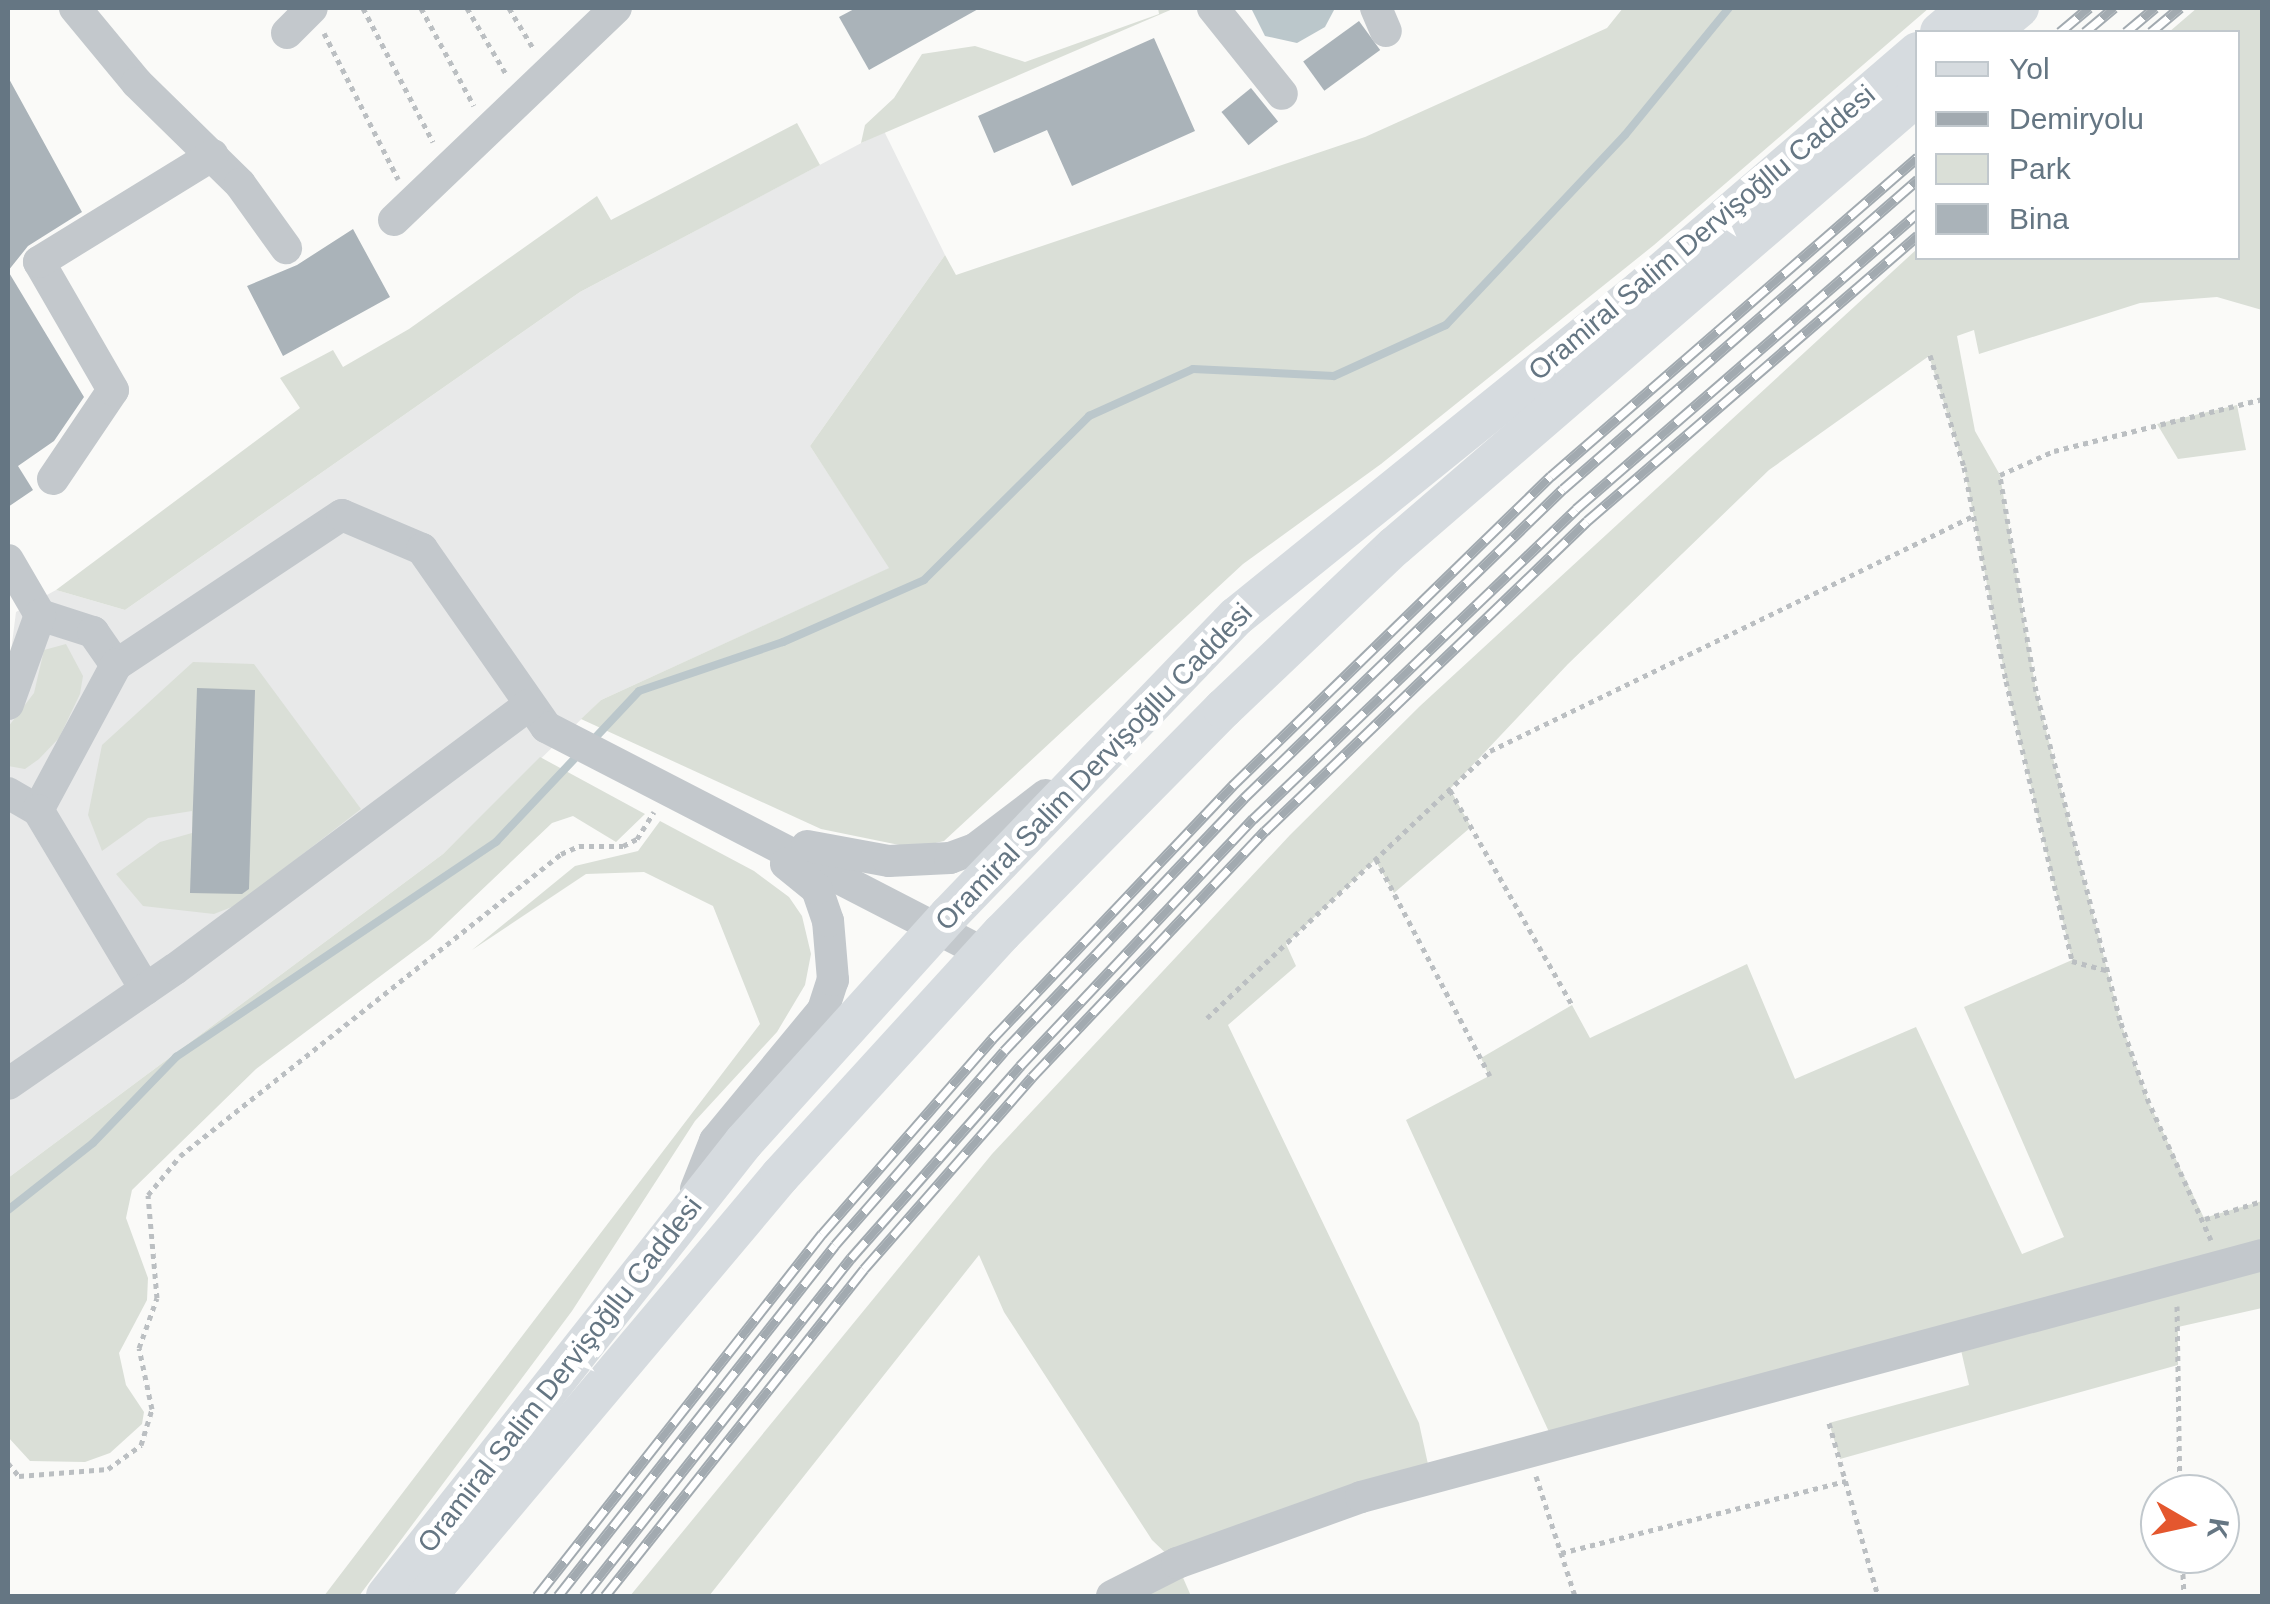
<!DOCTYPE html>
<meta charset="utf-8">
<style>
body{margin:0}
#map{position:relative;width:2270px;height:1604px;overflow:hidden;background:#fafaf8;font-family:Helvetica,sans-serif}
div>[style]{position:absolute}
.built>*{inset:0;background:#e8e9e9}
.green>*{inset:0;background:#dadfd7}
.water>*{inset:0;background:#bbc7cb}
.stream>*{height:8px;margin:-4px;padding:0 4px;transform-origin:4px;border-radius:4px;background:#bbc7cb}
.building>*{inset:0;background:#aab3b9;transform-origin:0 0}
.path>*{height:5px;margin-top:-2.5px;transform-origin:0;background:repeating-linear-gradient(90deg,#bbbfc2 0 5px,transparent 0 10px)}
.minor>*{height:32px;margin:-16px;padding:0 16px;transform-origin:16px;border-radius:16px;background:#c3c8cc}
.major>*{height:40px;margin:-20px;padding:0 20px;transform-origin:20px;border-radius:20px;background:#d6dbdf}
.rail>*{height:11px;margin-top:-5.5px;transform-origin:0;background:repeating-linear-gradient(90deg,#fff 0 22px,#a2aab0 0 44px);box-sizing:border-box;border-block:2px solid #a2aab0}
span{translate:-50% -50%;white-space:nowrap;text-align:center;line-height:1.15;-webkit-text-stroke:10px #fff;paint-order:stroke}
.street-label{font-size:28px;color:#657683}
.frame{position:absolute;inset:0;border:10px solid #657683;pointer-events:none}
.legend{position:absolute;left:1915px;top:30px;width:325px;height:230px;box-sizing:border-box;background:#fff;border:2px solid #c1c8cd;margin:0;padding:12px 18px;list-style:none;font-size:30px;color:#657683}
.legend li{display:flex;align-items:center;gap:20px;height:50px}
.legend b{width:50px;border:2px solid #c1c8cd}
.north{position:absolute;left:2140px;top:1474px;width:100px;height:100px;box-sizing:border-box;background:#fff;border:2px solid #c1c8cd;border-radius:50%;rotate:99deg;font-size:28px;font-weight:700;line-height:40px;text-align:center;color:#657683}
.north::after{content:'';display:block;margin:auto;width:35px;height:45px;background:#e4572e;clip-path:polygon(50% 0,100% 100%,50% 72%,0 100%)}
</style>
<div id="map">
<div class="built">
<i style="clip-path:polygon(884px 131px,945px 255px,810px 446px,890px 568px,601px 700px,443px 854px,8px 1178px,8px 675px,16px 612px,56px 590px,125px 610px,580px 292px)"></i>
</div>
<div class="green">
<i style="clip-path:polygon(1158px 8px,1175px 8px,861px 143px,865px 125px,894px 98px,922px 54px,975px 46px,1025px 62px,1159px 14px)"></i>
<i style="clip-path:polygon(1623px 8px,1929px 8px,1654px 245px,1381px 464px,1243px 564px,944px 841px,914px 848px,821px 829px,581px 719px,601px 700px,889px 568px,810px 446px,945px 255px,956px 275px,1365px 137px,1607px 28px)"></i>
<i style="clip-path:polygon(2197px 8px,2262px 8px,2262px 310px,2217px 297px,2140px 303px,1979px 354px,1974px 330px,1957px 336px,1975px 431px,2000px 475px,2036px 691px,2120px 1020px,2149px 1103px,2204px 1218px,2262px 1201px,2262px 1308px,2178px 1327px,2178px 1365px,1840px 1459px,1829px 1423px,1969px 1385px,1958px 1337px,1555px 1445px,1406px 1120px,1489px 1076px,1481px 1058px,1572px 1005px,1590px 1038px,1747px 964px,1795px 1079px,1916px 1027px,2022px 1254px,2064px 1237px,1964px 1007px,2072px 960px,2006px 681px,1964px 467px,1929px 356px,1769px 470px,1568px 664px,1450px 789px,1471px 827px,1394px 893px,1375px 860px,1286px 944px,1296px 966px,1228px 1025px,1419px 1423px,1431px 1478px,1177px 1564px,1191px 1596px,1112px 1596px,1176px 1563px,1152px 1540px,1004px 1312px,979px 1255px,709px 1596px,630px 1596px,992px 1154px,1290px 835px,1420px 706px,1917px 249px,1918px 258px,2238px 258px,2238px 32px,2169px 32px)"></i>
<i style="clip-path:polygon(797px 123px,820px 165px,580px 292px,125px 610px,56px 590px,300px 408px,280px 378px,333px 350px,343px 367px,409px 329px,597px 196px,611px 220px)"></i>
<i style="clip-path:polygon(2237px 405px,2246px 450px,2178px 459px,2157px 424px)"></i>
<i style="clip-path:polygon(66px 644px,83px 676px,80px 694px,59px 738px,39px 759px,25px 769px,8px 766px,8px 727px,34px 693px,44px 650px)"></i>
<i style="clip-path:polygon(193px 662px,254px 664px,361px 809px,237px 905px,214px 914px,143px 906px,116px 874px,160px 842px,192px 833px,192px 811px,148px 818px,102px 851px,88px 815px,102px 745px)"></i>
<i style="clip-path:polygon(540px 757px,645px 814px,616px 842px,573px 816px,552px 823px,430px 939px,256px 1069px,132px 1190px,126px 1218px,148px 1278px,147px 1300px,119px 1353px,126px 1385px,144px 1412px,142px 1424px,110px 1453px,85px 1462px,30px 1461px,8px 1437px,8px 1178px,443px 854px)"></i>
<i style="clip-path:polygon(660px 821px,754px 871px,789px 897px,802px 916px,811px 954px,805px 985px,777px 1032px,695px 1121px,572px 1311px,359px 1596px,324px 1596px,760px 1024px,713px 906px,644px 872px,586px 874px,472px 950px,575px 866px,638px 851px)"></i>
</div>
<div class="water">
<i style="clip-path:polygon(1251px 8px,1334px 8px,1334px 10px,1325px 27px,1297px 43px,1265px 36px)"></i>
</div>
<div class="stream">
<i style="left:593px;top:740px;width:67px;rotate:-46.8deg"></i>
<i style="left:639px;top:691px;width:152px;rotate:-18.8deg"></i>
<i style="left:783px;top:642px;width:154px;rotate:-23.7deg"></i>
<i style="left:924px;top:580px;width:233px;rotate:-44.8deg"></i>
<i style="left:1089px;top:416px;width:114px;rotate:-24.3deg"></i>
<i style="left:1193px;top:369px;width:141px;rotate:2.8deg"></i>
<i style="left:1334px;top:376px;width:123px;rotate:-24.5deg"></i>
<i style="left:1446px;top:325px;width:261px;rotate:-46.7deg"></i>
<i style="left:1625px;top:135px;width:164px;rotate:-50.7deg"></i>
<i style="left:8px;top:1210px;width:108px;rotate:-38.2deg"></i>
<i style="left:93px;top:1143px;width:120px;rotate:-46deg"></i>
<i style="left:176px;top:1057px;width:386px;rotate:-33.9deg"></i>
<i style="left:496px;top:842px;width:122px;rotate:-46.7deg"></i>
</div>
<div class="building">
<i style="clip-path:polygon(856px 8px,980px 8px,869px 70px,839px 17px)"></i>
<i style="left:1359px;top:21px;width:36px;height:69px;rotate:54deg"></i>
<i style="clip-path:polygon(1154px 38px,1195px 131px,1072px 186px,1047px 130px,994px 153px,978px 116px)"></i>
<i style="clip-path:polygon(8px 77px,82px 212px,28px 246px,8px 271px,84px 397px,54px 441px,18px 466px,33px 490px,8px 507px)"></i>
<i style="left:1251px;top:88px;width:43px;height:38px;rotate:51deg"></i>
<i style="clip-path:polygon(353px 229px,390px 297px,283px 356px,247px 286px,297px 265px)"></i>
<i style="clip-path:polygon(197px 688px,255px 690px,249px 889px,242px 894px,190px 893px)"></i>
</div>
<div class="path">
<i style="left:363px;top:8px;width:151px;rotate:62.4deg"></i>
<i style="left:421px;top:8px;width:111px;rotate:61.6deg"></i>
<i style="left:467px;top:8px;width:77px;rotate:59.4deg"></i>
<i style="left:509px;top:8px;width:47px;rotate:59deg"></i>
<i style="left:324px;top:33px;width:164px;rotate:63.1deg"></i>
<i style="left:1930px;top:355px;width:117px;rotate:73.1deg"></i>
<i style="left:1964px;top:467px;width:218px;rotate:78.9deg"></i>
<i style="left:2006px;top:681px;width:288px;rotate:76.7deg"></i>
<i style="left:2072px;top:961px;width:35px;rotate:15deg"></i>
<i style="left:1450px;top:790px;width:247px;rotate:60.4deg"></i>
<i style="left:1376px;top:859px;width:245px;rotate:62.3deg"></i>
<i style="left:1207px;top:1018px;width:389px;rotate:-43.3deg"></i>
<i style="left:1490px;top:751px;width:537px;rotate:-25.94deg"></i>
<i style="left:2205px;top:1219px;width:60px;rotate:-17.5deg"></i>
<i style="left:2211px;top:1240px;width:150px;rotate:-114.3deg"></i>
<i style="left:2149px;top:1103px;width:88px;rotate:-109.3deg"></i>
<i style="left:2120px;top:1020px;width:340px;rotate:-104.3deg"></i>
<i style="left:2036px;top:691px;width:219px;rotate:-99.5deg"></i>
<i style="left:2000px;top:475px;width:59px;rotate:-24deg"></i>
<i style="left:2054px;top:451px;width:214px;rotate:-14deg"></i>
<i style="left:2177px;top:1306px;width:188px;rotate:89.1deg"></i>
<i style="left:1829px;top:1423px;width:180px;rotate:74.2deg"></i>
<i style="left:8px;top:1463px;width:17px;rotate:50deg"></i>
<i style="left:19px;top:1476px;width:89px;rotate:-4.5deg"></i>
<i style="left:108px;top:1469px;width:41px;rotate:-36deg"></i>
<i style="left:141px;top:1445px;width:38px;rotate:-73deg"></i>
<i style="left:152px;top:1409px;width:62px;rotate:-102deg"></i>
<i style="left:139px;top:1348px;width:53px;rotate:-70.2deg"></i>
<i style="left:157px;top:1298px;width:103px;rotate:-95deg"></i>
<i style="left:148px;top:1195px;width:50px;rotate:-50.6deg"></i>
<i style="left:180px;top:1156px;width:486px;rotate:-38.4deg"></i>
<i style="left:561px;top:854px;width:20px;rotate:-24deg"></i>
<i style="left:579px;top:846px;width:44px"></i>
<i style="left:623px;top:846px;width:16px;rotate:-27deg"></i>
<i style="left:637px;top:839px;width:32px;rotate:-58deg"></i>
<i style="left:1536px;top:1476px;width:126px;rotate:72deg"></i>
<i style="left:1561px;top:1553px;width:294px;rotate:-14.2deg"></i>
<i style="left:2182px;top:1554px;width:42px;rotate:87.3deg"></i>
</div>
<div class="minor">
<i style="left:75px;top:8px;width:97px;rotate:50.4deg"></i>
<i style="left:137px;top:83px;width:144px;rotate:44.4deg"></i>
<i style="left:240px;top:184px;width:79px;rotate:54.3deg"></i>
<i style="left:1213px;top:8px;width:110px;rotate:51.3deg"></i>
<i style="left:1376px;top:8px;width:25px;rotate:67deg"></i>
<i style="left:287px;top:33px;width:35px;rotate:-45deg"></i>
<i style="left:394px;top:220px;width:307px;rotate:-43.7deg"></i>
<i style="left:53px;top:479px;width:107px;rotate:-56deg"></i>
<i style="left:113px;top:390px;width:148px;rotate:-120deg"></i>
<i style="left:39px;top:262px;width:204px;rotate:-31.6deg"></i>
<i style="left:8px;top:560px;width:64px;rotate:59.8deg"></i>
<i style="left:40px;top:615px;width:56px;rotate:17.8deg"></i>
<i style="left:93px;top:632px;width:40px;rotate:55.1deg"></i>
<i style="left:116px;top:665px;width:271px;rotate:-33.6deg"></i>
<i style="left:342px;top:515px;width:87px;rotate:23deg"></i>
<i style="left:422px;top:549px;width:217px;rotate:55.1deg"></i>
<i style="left:546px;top:727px;width:493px;rotate:27.3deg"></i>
<i style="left:8px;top:704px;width:95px;rotate:-70.2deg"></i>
<i style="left:8px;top:793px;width:34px;rotate:30deg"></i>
<i style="left:38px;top:810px;width:165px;rotate:-61.7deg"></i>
<i style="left:38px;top:810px;width:209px;rotate:59.1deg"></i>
<i style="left:807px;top:846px;width:83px;rotate:10.4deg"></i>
<i style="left:889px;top:861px;width:61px;rotate:-2.8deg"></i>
<i style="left:950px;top:858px;width:27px;rotate:-20deg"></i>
<i style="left:975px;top:849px;width:89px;rotate:-37.3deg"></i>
<i style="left:8px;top:1084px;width:203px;rotate:-34.6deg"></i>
<i style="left:175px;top:969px;width:442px;rotate:-36.7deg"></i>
<i style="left:696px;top:1189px;width:52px;rotate:-68.4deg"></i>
<i style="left:715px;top:1141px;width:170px;rotate:-50.5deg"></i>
<i style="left:823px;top:1010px;width:32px;rotate:-72deg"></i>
<i style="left:833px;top:980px;width:59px;rotate:-94.8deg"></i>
<i style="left:828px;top:921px;width:34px;rotate:-109deg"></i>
<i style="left:817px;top:889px;width:40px;rotate:-141deg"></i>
<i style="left:1112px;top:1596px;width:73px;rotate:-26.9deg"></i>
<i style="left:1177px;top:1563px;width:195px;rotate:-19.7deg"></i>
<i style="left:1361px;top:1497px;width:933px;rotate:-15.03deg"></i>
</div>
<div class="major">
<i style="left:1940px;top:32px;width:38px;rotate:-40deg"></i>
<i style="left:1990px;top:32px;width:38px;rotate:-40deg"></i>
<i style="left:386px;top:1596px;width:578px;rotate:-51.74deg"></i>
<i style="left:744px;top:1142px;width:306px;rotate:-47.9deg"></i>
<i style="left:949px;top:915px;width:415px;rotate:-46.1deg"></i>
<i style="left:1237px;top:616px;width:519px;rotate:-38.9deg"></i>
<i style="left:1641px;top:290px;width:365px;rotate:-40.7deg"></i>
<i style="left:427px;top:1596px;width:549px;rotate:-49.95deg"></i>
<i style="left:780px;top:1176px;width:329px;rotate:-47.6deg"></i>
<i style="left:1002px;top:933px;width:315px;rotate:-45.4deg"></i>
<i style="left:1223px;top:709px;width:237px;rotate:-43.5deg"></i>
<i style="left:1395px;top:546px;width:691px;rotate:-40.77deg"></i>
</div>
<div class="rail">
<i style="left:2060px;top:32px;width:38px;rotate:-40deg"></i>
<i style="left:2085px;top:32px;width:38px;rotate:-40deg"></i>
<i style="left:2126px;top:32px;width:38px;rotate:-40deg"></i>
<i style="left:2151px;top:32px;width:38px;rotate:-40deg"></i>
<i style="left:537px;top:1596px;width:461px;rotate:-51.8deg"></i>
<i style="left:822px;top:1234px;width:259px;rotate:-48.9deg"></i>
<i style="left:992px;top:1039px;width:349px;rotate:-46.5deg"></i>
<i style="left:1232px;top:786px;width:445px;rotate:-44.2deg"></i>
<i style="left:1551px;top:476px;width:486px;rotate:-41deg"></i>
<i style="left:558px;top:1596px;width:447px;rotate:-51.7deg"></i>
<i style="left:835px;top:1245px;width:257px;rotate:-48.9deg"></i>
<i style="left:1004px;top:1051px;width:349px;rotate:-46.5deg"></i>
<i style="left:1244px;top:798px;width:444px;rotate:-44.1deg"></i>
<i style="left:1563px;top:489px;width:471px;rotate:-41.1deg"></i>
<i style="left:584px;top:1596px;width:431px;rotate:-51.7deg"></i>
<i style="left:851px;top:1258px;width:256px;rotate:-48.6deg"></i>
<i style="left:1020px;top:1066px;width:340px;rotate:-46.7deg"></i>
<i style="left:1253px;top:819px;width:448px;rotate:-43.8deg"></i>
<i style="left:1576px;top:509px;width:452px;rotate:-40.9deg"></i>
<i style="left:605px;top:1596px;width:417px;rotate:-51.6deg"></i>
<i style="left:864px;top:1269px;width:255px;rotate:-48.8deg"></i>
<i style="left:1032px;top:1077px;width:339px;rotate:-46.6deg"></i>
<i style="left:1265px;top:831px;width:447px;rotate:-43.9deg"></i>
<i style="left:1587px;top:521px;width:437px;rotate:-40.8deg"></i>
</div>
<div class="street-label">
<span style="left:1702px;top:233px;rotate:-40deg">Oramiral Salim Dervişoğllu Caddesi</span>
<span style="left:1094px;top:767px;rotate:-46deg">Oramiral Salim Dervişoğllu Caddesi</span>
<span style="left:560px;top:1375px;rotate:-52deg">Oramiral Salim Dervişoğllu Caddesi</span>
</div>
<div class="frame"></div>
<ul class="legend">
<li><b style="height:12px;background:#d6dbdf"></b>Yol</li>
<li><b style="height:12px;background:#a2aab0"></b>Demiryolu</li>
<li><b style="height:28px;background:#dadfd7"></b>Park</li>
<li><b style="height:28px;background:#aab3b9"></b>Bina</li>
</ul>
<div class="north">K</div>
</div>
